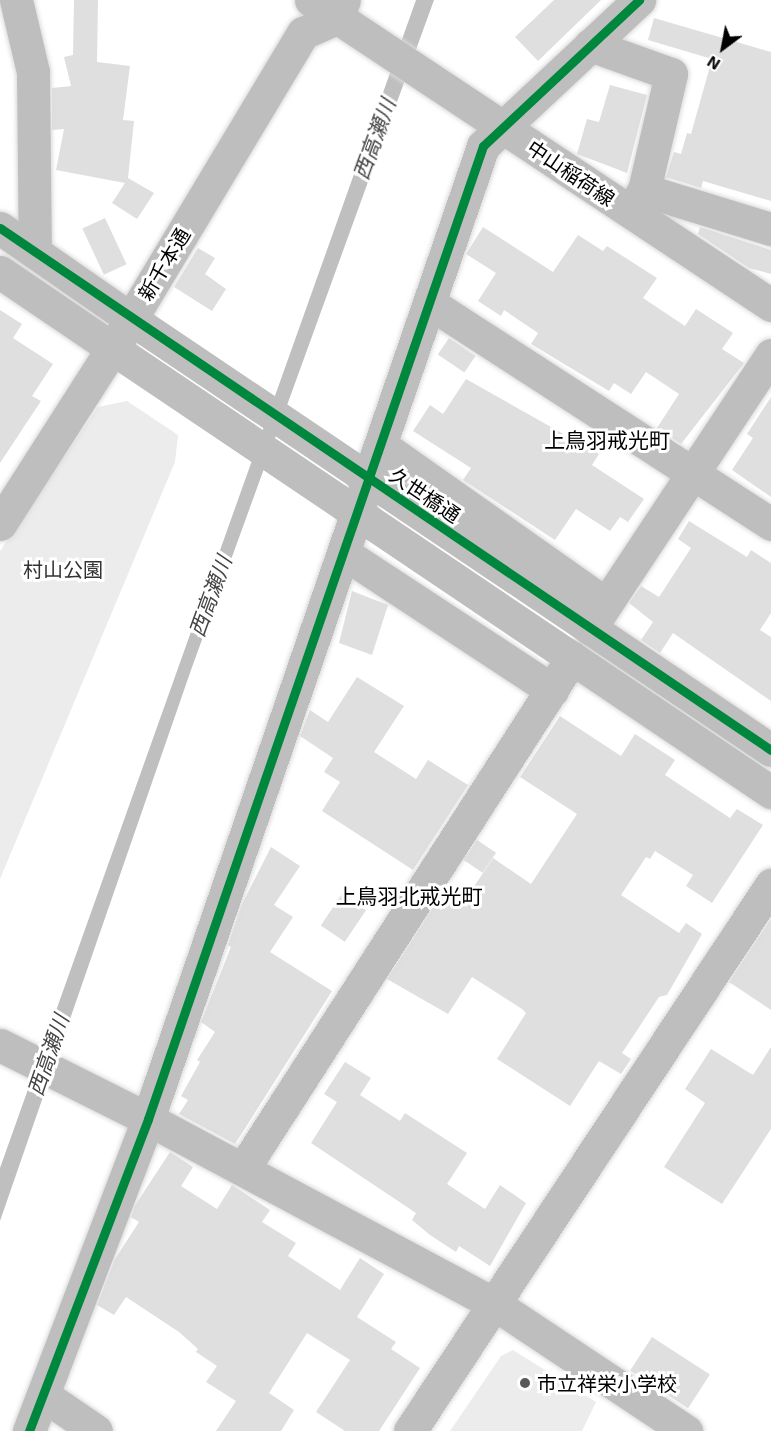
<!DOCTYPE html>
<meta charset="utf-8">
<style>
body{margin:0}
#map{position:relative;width:771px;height:1431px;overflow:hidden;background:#fff;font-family:"Exo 2","Noto Sans JP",sans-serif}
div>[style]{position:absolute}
.green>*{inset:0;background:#ececec}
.water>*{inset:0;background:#bfbfbf}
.building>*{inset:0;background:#dfdfdf;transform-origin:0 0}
.roads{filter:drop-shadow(0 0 2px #dbdbdb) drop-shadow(0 0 2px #dbdbdb)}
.minor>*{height:33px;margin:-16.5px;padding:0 16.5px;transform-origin:16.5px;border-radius:16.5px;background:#bebebe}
.major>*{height:33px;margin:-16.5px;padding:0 16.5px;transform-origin:16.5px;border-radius:16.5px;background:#bebebe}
.minor-bridge>*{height:33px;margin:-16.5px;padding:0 16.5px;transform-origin:16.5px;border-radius:16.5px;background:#bebebe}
.cycleway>*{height:9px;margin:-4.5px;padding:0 4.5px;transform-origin:4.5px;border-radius:4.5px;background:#00873e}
.dots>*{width:16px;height:16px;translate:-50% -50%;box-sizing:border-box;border:3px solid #fff;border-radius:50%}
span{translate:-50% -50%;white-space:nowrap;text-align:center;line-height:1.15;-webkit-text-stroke:6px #fff;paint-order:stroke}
.street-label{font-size:20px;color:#000}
.park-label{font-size:20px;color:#333}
.poi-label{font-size:20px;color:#000}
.left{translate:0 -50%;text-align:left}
.water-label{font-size:21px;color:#444;font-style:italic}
.neighbourhood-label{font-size:21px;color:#000}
.north{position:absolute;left:693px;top:18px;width:60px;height:60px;-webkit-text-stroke:4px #fff;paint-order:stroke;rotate:212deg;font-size:16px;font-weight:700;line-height:24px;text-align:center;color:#000}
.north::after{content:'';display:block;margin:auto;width:21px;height:27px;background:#000;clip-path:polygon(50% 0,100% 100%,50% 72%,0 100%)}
</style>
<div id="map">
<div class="green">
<i style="clip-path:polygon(127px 401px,178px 435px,175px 462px,0 879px,0 551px,98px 407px)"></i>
<i style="clip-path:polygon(513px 1350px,596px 1402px,582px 1431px,450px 1431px,501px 1356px)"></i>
</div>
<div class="water">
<i style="clip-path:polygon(416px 0,434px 0,191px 670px,0 1221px,0 1168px)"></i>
</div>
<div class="building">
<i style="clip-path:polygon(74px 0,98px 0,97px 62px,130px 66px,123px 120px,134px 121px,128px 178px,154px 193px,137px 219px,112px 203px,125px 183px,56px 170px,64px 129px,52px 130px,52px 88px,71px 86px,64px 57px,73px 55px)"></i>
<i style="clip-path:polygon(554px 0,601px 0,538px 61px,515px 37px)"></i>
<i style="clip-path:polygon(654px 18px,771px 52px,771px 201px,703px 181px,701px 188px,666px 177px,674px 152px,681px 154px,687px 133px,691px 134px,712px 59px,648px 40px)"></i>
<i style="clip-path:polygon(610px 85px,647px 95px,627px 173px,577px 154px,587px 119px,599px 122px)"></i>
<i style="left:105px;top:218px;width:51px;height:25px;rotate:65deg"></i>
<i style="clip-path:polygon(483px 227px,553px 272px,578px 235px,603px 251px,607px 246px,657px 278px,643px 298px,685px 326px,696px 309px,733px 333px,722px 349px,744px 363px,681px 444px,657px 428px,679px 394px,646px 372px,631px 394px,614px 383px,609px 391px,531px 344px,538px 333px,504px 310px,501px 316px,478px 301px,496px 273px,466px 254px)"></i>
<i style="clip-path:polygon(700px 227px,771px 250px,771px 274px,749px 268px,698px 234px)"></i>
<i style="clip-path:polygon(198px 248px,215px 258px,205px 274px,226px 289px,212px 311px,174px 287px)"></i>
<i style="clip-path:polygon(0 310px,22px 324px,13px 338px,53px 364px,32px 396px,41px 401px,0 463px)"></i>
<i style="left:449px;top:338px;width:32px;height:20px;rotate:34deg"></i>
<i style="clip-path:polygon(466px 379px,599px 454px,592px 465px,644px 499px,628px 522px,620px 517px,610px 531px,576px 509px,555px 540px,463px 480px,471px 468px,413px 431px,430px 405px,443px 414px)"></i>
<i style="clip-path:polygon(771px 397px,771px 497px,732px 470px,753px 438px,747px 434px)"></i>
<i style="clip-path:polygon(689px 521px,747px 557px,751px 550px,771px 563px,771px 613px,760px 630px,771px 637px,771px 701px,673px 633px,660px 653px,641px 640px,653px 622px,629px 603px,641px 586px,659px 597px,691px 548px,678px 539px)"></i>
<i style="clip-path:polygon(352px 591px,388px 605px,372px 655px,339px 643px)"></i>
<i style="clip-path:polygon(357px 677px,404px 706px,374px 752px,416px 779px,428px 760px,468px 785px,413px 870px,322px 811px,340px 782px,324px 772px,333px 758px,300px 736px,310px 710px,328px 722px)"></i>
<i style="clip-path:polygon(560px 716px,621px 756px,635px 734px,675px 760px,665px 775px,730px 818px,737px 809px,763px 825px,712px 903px,686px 886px,693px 875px,655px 851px,650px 859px,646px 857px,621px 895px,679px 933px,686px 923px,702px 934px,667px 995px,659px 997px,622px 1053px,631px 1059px,621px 1074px,599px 1061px,570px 1106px,497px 1059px,526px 1013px,522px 1009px,472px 977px,448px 1014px,387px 979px,444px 891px,463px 903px,493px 858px,531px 884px,577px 814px,520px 777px)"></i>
<i style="left:477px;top:840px;width:23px;height:24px;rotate:34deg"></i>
<i style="clip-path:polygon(271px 847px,300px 866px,274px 905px,293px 917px,270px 952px,332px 991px,235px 1144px,179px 1114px,188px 1100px,181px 1096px,200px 1062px,197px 1060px,215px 1032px,201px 1022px,231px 947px,228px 945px,242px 904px)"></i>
<i style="left:342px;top:894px;width:29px;height:38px;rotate:34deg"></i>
<i style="clip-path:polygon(771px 919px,771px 1010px,729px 982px)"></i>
<i style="clip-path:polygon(771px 1047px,771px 1129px,722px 1204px,664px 1167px,705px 1103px,685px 1089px,711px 1049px,753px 1075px)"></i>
<i style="clip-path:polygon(345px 1062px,371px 1078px,360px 1095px,400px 1121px,405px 1113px,467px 1153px,447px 1184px,485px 1209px,500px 1185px,526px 1203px,490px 1266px,459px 1246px,456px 1252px,430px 1235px,412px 1220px,416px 1213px,311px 1143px,337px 1102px,324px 1094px)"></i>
<i style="clip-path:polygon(170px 1152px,193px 1167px,181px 1186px,217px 1209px,232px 1185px,270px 1210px,262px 1222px,296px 1243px,288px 1256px,340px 1290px,360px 1258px,384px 1274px,357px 1317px,396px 1342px,391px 1349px,420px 1368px,379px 1431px,345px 1431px,316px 1412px,350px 1360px,307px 1333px,269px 1393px,294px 1410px,281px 1431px,216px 1431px,236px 1401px,206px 1382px,217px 1366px,196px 1352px,198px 1349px,179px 1332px,126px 1297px,114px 1315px,97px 1305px,115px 1259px,139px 1222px,131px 1217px,134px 1207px)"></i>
<i style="left:652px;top:1337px;width:69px;height:40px;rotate:33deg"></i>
</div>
<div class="roads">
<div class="minor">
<i style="left:16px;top:0;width:74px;rotate:76.7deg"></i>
<i style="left:33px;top:72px;width:180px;rotate:89.4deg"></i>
<i style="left:590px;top:45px;width:86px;rotate:19.7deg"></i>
<i style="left:671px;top:74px;width:119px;rotate:103.1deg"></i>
<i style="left:633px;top:208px;width:21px;rotate:-59deg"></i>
<i style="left:644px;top:190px;width:133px;rotate:17.1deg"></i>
<i style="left:0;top:228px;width:160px;rotate:34.8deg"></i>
<i style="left:0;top:272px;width:135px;rotate:34.2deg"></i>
<i style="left:431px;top:304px;width:405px;rotate:32.9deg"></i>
<i style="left:771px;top:355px;width:328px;rotate:123.5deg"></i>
<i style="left:590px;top:628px;width:218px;rotate:34deg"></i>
<i style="left:382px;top:446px;width:274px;rotate:35.2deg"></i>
<i style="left:0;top:524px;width:243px;rotate:-57.4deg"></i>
<i style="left:131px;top:319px;width:334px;rotate:-59deg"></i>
<i style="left:303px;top:33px;width:37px;rotate:-24deg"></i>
<i style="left:337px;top:18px;width:19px;rotate:-69deg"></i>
<i style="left:345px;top:554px;width:248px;rotate:33.3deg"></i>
<i style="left:0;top:1045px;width:165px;rotate:26.6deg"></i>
<i style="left:148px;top:1119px;width:391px;rotate:28.1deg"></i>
<i style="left:493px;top:1303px;width:232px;rotate:33.6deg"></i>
<i style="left:243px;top:1169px;width:608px;rotate:-57.23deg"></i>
<i style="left:572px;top:658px;width:240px;rotate:34deg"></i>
<i style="left:43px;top:1395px;width:64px;rotate:34.2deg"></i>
<i style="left:29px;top:1431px;width:334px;rotate:-69.1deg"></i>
<i style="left:148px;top:1119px;width:1029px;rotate:-71deg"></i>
<i style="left:483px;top:146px;width:214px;rotate:-43.1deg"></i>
<i style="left:410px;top:1431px;width:655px;rotate:-56.53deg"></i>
</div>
<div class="major">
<i style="left:311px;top:0;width:552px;rotate:33.55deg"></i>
</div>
</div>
<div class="minor-bridge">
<i style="left:131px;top:319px;width:553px;rotate:33.95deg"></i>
<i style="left:112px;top:348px;width:555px;rotate:33.98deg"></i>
</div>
<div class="cycleway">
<i style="left:0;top:228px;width:931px;rotate:34.1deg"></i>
<i style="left:29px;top:1431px;width:334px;rotate:-69.1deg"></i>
<i style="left:148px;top:1119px;width:1029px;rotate:-71deg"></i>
<i style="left:483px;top:146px;width:214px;rotate:-43.1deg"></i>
</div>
<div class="dots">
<i style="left:525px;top:1383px;background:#595959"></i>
</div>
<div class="street-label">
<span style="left:571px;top:173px;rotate:34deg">中山稲荷線</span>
<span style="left:164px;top:264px;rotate:-59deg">新千本通</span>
<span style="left:425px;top:495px;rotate:34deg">久世橋通</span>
</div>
<div class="park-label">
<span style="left:63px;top:569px">村山公園</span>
</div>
<div class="poi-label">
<span class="left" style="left:537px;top:1383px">市立祥栄小学校</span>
</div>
<div class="water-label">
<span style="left:374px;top:139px;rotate:-70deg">西高瀬川</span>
<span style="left:210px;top:596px;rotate:-70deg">西高瀬川</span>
<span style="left:48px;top:1055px;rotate:-71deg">西高瀬川</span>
</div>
<div class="neighbourhood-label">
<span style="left:607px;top:440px">上鳥羽戒光町</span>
<span style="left:409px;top:896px">上鳥羽北戒光町</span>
</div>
<div class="north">N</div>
</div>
